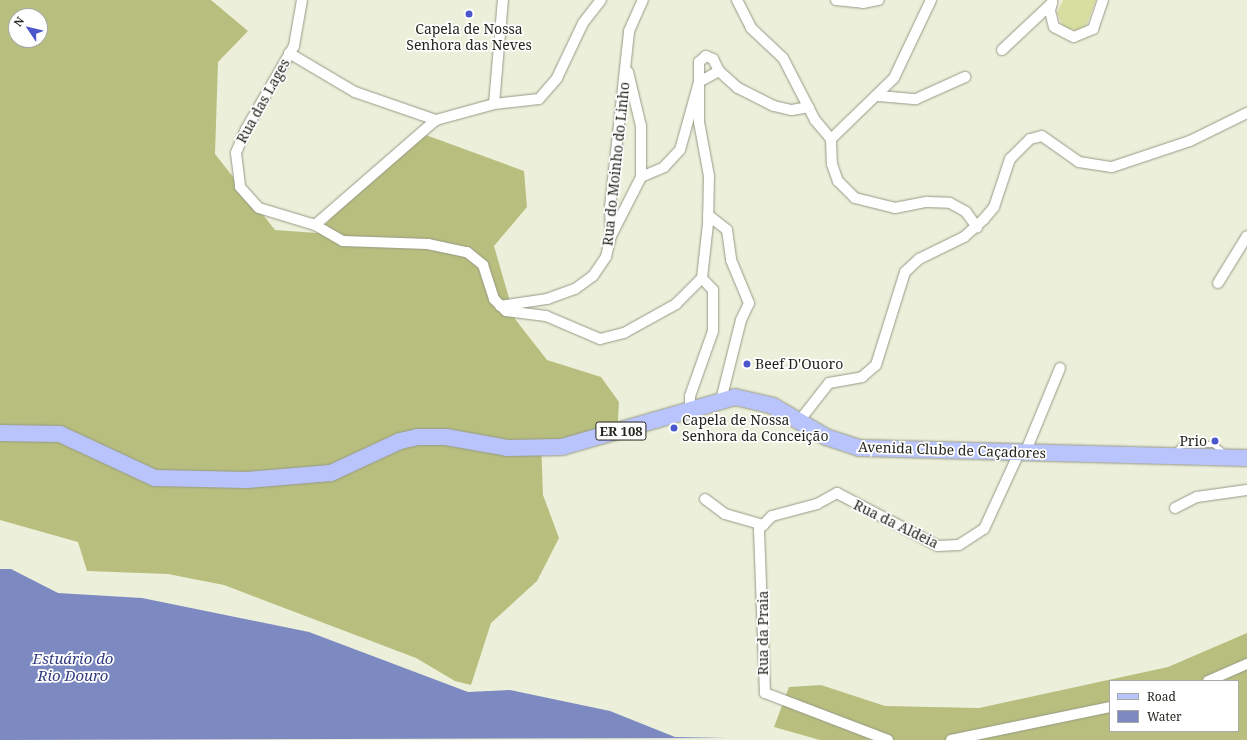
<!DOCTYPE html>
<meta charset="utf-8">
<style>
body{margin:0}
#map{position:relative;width:1247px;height:740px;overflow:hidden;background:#ecefda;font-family:"Noto Serif",serif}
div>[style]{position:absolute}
.green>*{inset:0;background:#d7dea0}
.forest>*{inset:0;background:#b8bf7e}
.water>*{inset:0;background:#7d8ac2}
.roads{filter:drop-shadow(0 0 1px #979a86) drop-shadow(0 0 1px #979a86)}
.lane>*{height:5px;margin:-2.5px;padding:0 2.5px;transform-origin:2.5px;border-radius:2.5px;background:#fff}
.street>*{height:10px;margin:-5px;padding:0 5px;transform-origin:5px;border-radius:5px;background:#fff}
.primary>*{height:16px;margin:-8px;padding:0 8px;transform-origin:8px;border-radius:8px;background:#b9c4fc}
.dots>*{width:11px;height:11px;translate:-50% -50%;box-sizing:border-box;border:2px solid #fff;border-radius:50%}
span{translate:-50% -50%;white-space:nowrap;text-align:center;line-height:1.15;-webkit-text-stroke:3.5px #fff;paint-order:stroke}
.shield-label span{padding:1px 3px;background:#fff;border:1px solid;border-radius:3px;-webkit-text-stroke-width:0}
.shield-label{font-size:13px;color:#25261e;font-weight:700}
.poi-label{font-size:14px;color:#25261e}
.left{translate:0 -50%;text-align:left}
.right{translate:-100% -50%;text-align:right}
.street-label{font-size:14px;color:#25261e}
.water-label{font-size:15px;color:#323b80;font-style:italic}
.legend{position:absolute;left:1109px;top:680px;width:130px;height:52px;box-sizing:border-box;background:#fff;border:1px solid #a8a8a5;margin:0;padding:5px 7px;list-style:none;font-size:12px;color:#25261e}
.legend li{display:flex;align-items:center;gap:8px;height:20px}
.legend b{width:20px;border:1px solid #a8a8a5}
.north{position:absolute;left:8px;top:8px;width:40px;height:40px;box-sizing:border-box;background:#fff;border:1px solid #a8a8a5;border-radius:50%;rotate:305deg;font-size:11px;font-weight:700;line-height:16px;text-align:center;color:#25261e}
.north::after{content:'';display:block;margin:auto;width:14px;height:18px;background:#4b57cc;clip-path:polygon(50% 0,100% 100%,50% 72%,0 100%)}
</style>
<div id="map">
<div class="green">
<i style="clip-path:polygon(1063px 0,1096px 0,1086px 26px,1077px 30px,1064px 28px,1057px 13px)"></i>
</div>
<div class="forest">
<i style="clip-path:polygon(evenodd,0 0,211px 0,248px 31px,218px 62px,215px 154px,275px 230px,317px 233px,369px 179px,423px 134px,524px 171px,527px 207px,494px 246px,515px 319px,547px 360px,601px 377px,619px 402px,617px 435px,541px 440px,543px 495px,559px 538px,537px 581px,491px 623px,471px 685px,455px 681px,416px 658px,224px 585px,168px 574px,87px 571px,78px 542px,0 520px,0 0,16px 16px,40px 16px,40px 40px,16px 40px,16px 16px)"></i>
<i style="clip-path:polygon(evenodd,1247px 633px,1247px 740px,820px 740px,774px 727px,789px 687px,821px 685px,885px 706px,979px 708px,1168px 667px,1247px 633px,1110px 681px,1238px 681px,1238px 731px,1110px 731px,1110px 681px)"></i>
</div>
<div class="water">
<i style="clip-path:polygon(0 569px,11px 569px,58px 593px,142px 598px,309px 632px,468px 692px,510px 690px,610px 711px,675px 737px,729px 738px,0 740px)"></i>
</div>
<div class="roads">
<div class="lane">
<i style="left:1174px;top:453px;width:13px;rotate:-48deg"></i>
<i style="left:1183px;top:443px;width:30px;rotate:2deg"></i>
<i style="left:1213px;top:444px;width:15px;rotate:37deg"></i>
</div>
<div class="street">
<i style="left:302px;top:0;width:47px;rotate:99.9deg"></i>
<i style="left:294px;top:46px;width:96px;rotate:120deg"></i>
<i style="left:246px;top:129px;width:26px;rotate:113deg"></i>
<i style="left:236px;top:153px;width:34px;rotate:83deg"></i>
<i style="left:240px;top:187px;width:28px;rotate:48deg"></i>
<i style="left:259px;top:208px;width:59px;rotate:16.9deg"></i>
<i style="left:315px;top:225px;width:32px;rotate:30deg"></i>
<i style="left:343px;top:241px;width:85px;rotate:2deg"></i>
<i style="left:428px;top:244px;width:40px;rotate:12deg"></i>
<i style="left:467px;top:252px;width:21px;rotate:39deg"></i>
<i style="left:483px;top:265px;width:36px;rotate:72deg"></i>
<i style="left:494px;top:299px;width:17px;rotate:45deg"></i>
<i style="left:506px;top:311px;width:40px;rotate:7.1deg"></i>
<i style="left:546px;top:316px;width:59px;rotate:23.1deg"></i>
<i style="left:600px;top:339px;width:25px;rotate:-14deg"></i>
<i style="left:624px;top:333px;width:60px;rotate:-29.1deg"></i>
<i style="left:676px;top:304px;width:37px;rotate:-45deg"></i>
<i style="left:737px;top:0;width:31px;rotate:63deg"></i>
<i style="left:751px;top:28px;width:44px;rotate:43.2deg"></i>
<i style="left:783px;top:58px;width:70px;rotate:62.7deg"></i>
<i style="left:815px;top:120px;width:25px;rotate:50deg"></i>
<i style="left:836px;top:0;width:27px;rotate:6deg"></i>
<i style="left:863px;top:3px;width:16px;rotate:-11deg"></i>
<i style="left:931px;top:0;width:86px;rotate:115.4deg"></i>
<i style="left:894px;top:78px;width:88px;rotate:135.9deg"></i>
<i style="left:831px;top:139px;width:25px;rotate:88deg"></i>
<i style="left:832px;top:164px;width:18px;rotate:71deg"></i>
<i style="left:838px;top:181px;width:24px;rotate:45deg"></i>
<i style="left:855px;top:198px;width:41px;rotate:14deg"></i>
<i style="left:895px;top:208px;width:33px;rotate:-11deg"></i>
<i style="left:927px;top:202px;width:23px;rotate:2deg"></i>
<i style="left:950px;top:203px;width:18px;rotate:29deg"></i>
<i style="left:966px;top:212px;width:19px;rotate:54deg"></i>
<i style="left:1052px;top:2px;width:9px;rotate:103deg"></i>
<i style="left:1050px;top:11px;width:16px;rotate:76deg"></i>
<i style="left:1054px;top:27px;width:22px;rotate:27deg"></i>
<i style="left:1074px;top:37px;width:21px;rotate:-23deg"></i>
<i style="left:1093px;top:29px;width:31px;rotate:-71deg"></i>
<i style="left:1002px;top:50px;width:69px;rotate:-43.2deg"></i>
<i style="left:289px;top:53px;width:77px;rotate:30.6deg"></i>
<i style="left:355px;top:92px;width:86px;rotate:19.1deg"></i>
<i style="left:628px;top:72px;width:56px;rotate:76.5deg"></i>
<i style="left:641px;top:126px;width:51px;rotate:90deg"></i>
<i style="left:879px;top:96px;width:37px;rotate:5deg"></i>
<i style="left:916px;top:99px;width:54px;rotate:-24.2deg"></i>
<i style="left:494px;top:104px;width:104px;rotate:-85.1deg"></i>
<i style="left:708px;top:215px;width:24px;rotate:38deg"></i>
<i style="left:727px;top:230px;width:30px;rotate:82deg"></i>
<i style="left:731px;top:260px;width:47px;rotate:67.3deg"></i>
<i style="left:749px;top:303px;width:19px;rotate:115deg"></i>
<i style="left:741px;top:320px;width:82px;rotate:104deg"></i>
<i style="left:315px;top:225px;width:160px;rotate:-41deg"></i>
<i style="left:436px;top:120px;width:60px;rotate:-15.4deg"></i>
<i style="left:494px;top:104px;width:45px;rotate:-6.3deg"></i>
<i style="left:539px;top:99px;width:28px;rotate:-49deg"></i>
<i style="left:557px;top:78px;width:61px;rotate:-64.7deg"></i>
<i style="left:583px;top:23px;width:29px;rotate:-52deg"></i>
<i style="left:611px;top:236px;width:66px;rotate:-63deg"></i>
<i style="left:641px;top:177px;width:25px;rotate:-23deg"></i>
<i style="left:664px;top:167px;width:23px;rotate:-47deg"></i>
<i style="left:680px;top:150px;width:71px;rotate:-74.4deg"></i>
<i style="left:699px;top:82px;width:23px;rotate:-29deg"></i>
<i style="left:702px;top:278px;width:54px;rotate:-83.7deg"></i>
<i style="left:708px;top:224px;width:48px;rotate:-88.8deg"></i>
<i style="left:709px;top:176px;width:55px;rotate:-100.5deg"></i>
<i style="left:699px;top:122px;width:60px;rotate:-90deg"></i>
<i style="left:699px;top:62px;width:9px;rotate:-41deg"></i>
<i style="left:706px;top:56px;width:8px;rotate:23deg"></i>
<i style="left:713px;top:59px;width:13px;rotate:63deg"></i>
<i style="left:719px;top:71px;width:25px;rotate:42deg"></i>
<i style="left:738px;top:88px;width:40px;rotate:26.6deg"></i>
<i style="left:774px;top:106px;width:18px;rotate:13deg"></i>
<i style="left:792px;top:110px;width:17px;rotate:-10deg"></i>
<i style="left:1218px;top:283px;width:55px;rotate:-58.3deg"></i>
<i style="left:500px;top:306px;width:48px;rotate:-8.5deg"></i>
<i style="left:547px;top:299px;width:30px;rotate:-20deg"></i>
<i style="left:575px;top:289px;width:22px;rotate:-36deg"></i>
<i style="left:593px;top:276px;width:23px;rotate:-56deg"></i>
<i style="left:606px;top:257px;width:22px;rotate:-77deg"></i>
<i style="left:611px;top:236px;width:29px;rotate:-92deg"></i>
<i style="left:610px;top:207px;width:177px;rotate:-83.8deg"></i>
<i style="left:629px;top:31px;width:34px;rotate:-66deg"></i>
<i style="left:690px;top:408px;width:12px;rotate:-90deg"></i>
<i style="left:690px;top:396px;width:69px;rotate:-70.5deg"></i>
<i style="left:713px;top:331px;width:41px;rotate:-90deg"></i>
<i style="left:713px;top:290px;width:16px;rotate:-133deg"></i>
<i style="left:800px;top:420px;width:47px;rotate:-51.9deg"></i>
<i style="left:829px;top:383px;width:34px;rotate:-10deg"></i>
<i style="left:862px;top:377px;width:18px;rotate:-41deg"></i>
<i style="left:876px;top:365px;width:97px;rotate:-72.7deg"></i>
<i style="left:905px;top:272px;width:19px;rotate:-43deg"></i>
<i style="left:919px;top:259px;width:50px;rotate:-26.1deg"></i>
<i style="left:964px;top:237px;width:27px;rotate:-42deg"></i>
<i style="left:984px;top:219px;width:16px;rotate:-50deg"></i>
<i style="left:994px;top:207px;width:51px;rotate:-71.6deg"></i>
<i style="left:1010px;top:159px;width:28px;rotate:-45deg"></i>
<i style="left:1030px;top:139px;width:12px;rotate:-14deg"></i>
<i style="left:1042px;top:136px;width:45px;rotate:35.1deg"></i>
<i style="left:1079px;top:162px;width:33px;rotate:9deg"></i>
<i style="left:1112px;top:167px;width:82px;rotate:-18.4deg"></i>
<i style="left:1190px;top:141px;width:64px;rotate:-26.2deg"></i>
<i style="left:1025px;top:453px;width:92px;rotate:-67.6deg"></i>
<i style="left:705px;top:499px;width:25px;rotate:37deg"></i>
<i style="left:725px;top:514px;width:40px;rotate:16deg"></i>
<i style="left:1175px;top:508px;width:25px;rotate:-27deg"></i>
<i style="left:1197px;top:497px;width:50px;rotate:-8deg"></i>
<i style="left:1208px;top:681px;width:43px;rotate:-23.6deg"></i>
<i style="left:888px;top:740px;width:132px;rotate:-159.1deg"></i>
<i style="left:765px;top:693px;width:164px;rotate:-92.1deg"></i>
<i style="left:759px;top:529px;width:18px;rotate:-45deg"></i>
<i style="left:772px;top:516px;width:47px;rotate:-14.9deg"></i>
<i style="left:817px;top:504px;width:23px;rotate:-29deg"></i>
<i style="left:837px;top:493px;width:114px;rotate:27.7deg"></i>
<i style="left:938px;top:546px;width:21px;rotate:-3deg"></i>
<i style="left:959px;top:545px;width:30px;rotate:-33deg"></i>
<i style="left:984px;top:529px;width:84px;rotate:-65.3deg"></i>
<i style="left:951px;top:740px;width:162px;rotate:-11.7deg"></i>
</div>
<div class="primary">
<i style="left:0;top:433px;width:60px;rotate:1deg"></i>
<i style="left:60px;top:434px;width:105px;rotate:24.9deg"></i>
<i style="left:155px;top:478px;width:92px;rotate:1.2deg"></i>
<i style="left:247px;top:480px;width:84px;rotate:-4.8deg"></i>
<i style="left:331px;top:473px;width:76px;rotate:-24.9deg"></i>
<i style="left:400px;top:441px;width:17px;rotate:-13deg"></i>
<i style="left:417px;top:437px;width:29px"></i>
<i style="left:446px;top:437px;width:63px;rotate:10.1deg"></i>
<i style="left:508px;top:448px;width:54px;rotate:-1.1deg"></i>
<i style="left:562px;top:447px;width:180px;rotate:-16.1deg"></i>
<i style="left:735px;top:397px;width:39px;rotate:13deg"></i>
<i style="left:773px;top:406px;width:61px;rotate:30.3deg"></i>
<i style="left:826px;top:437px;width:35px;rotate:18deg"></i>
<i style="left:859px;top:448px;width:388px;rotate:1.5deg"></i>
</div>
</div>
<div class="dots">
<i style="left:469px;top:14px;background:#4b57cc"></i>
<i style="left:747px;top:364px;background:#4b57cc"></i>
<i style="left:674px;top:428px;background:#4b57cc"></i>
<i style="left:1215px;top:441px;background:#4b57cc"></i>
</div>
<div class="shield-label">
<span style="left:621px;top:431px">ER 108</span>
</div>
<div class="poi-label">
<span style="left:469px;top:37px">Capela de Nossa<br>Senhora das Neves</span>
<span class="left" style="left:755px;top:364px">Beef D'Ouoro</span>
<span class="left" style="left:682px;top:428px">Capela de Nossa<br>Senhora da Conceição</span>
<span class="right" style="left:1207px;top:441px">Prio</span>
</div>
<div class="street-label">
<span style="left:263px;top:101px;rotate:-61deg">Rua das Lages</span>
<span style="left:616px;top:164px;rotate:-84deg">Rua do Moinho do Linho</span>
<span style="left:952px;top:450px;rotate:2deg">Avenida Clube de Caçadores</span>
<span style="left:896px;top:524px;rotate:26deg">Rua da Aldeia</span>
<span style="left:763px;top:633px;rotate:-90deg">Rua da Praia</span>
</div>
<div class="water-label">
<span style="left:73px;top:667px">Estuário do<br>Rio Douro</span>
</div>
<ul class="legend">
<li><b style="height:5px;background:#b9c4fc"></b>Road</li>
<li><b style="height:11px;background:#7d8ac2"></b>Water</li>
</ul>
<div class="north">N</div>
</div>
